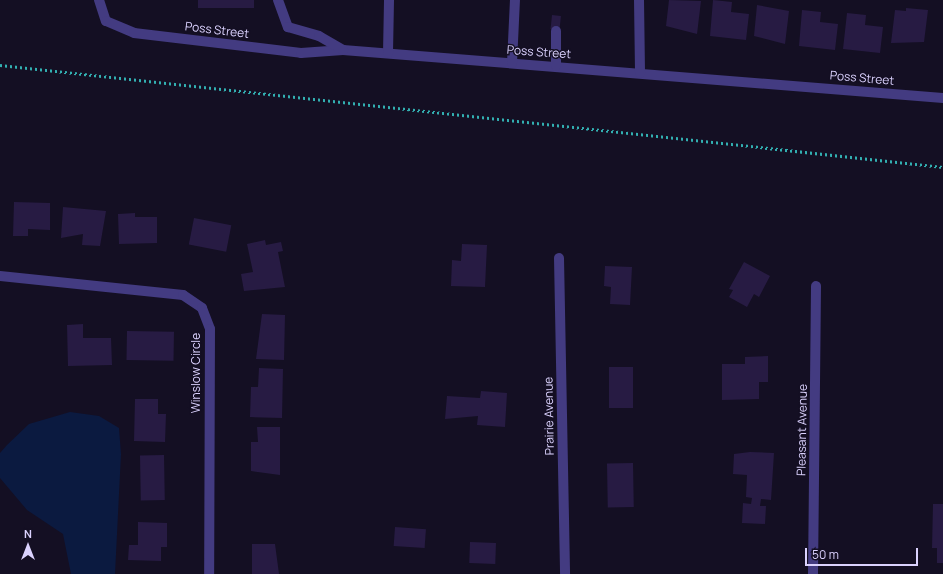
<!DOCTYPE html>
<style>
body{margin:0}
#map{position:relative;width:943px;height:574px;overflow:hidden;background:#140f23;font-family:Manrope,sans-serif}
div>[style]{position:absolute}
.water>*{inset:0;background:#0b1a40}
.building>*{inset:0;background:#271b43;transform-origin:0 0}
.path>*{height:2.5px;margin-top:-1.25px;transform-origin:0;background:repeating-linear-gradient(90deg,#32afb1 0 2px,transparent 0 5px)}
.minor>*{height:10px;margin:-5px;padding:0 5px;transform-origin:5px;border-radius:5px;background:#433b81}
span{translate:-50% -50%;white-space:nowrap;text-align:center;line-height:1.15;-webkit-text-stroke:3px #140f23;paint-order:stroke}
.street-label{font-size:12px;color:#dbd2fe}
.north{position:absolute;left:8px;top:526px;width:40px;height:40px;-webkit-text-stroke:3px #140f23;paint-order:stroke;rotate:0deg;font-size:11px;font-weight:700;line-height:16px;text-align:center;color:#dbd2fe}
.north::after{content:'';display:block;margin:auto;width:14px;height:18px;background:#dbd2fe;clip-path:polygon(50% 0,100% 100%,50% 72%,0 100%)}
.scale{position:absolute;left:805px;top:548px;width:113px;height:18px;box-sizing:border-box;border:2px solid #dbd2fe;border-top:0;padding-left:5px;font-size:12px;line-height:14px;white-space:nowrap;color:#dbd2fe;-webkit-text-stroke:3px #140f23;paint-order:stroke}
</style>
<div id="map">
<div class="water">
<i style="clip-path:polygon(70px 412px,99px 416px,119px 428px,121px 454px,115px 574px,71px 574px,63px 534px,27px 510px,0 478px,0 453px,7px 445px,29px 424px)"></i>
</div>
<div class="building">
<i style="left:198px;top:0;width:56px;height:8px"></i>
<i style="clip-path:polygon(669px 0,701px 1px,697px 34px,666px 26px)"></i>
<i style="clip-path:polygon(713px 0,732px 2px,731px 12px,749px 14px,746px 40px,710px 36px)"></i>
<i style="clip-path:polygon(757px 5px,789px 11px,785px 44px,754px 36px)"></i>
<i style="clip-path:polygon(906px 8px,928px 10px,924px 42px,891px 43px,895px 10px,906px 11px)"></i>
<i style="clip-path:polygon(802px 10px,821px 12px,820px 22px,838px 24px,835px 50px,799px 46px)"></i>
<i style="clip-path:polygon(847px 13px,866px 15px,865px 25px,883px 27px,880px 53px,843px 49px)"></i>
<i style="left:552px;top:15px;width:9px;height:14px;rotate:6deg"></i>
<i style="clip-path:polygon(14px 202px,50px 203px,50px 230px,28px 229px,28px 236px,13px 236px)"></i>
<i style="clip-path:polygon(63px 207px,106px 211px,100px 246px,82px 245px,83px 234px,61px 238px)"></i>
<i style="clip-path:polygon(135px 213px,135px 217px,157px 217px,157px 243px,119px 244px,118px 214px)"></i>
<i style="left:194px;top:218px;width:38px;height:27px;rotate:11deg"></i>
<i style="clip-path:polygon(265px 240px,266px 245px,281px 242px,283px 251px,278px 252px,285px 287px,244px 291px,241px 274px,253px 272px,247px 244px)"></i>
<i style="clip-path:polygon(462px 244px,487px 245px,485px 287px,451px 286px,452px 260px,461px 261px)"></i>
<i style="clip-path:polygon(744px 262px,770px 276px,759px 297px,754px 294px,747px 307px,729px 297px,733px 290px,729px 289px)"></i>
<i style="clip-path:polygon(605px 266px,632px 267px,630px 305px,610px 304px,611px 287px,604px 286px)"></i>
<i style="clip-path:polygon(262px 314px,285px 315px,284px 360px,256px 359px)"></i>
<i style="clip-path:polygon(83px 324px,83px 338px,111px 338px,112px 365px,68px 366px,67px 325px)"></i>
<i style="left:127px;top:331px;width:47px;height:29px;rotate:1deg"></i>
<i style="clip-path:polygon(768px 356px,768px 382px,759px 382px,759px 399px,722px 400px,722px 364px,745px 364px,745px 357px)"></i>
<i style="left:609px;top:367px;width:24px;height:41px"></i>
<i style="clip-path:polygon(259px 368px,283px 369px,282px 418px,250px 417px,251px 387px,258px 387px)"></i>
<i style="clip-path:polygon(481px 391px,507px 393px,505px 427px,477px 425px,478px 416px,445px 419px,447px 396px,480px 398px)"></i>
<i style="clip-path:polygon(135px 399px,158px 399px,158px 414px,166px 414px,165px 442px,134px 441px)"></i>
<i style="clip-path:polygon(257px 427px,280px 427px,280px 475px,251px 471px,251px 442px,258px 442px)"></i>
<i style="clip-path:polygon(750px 452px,774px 453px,771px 500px,761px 499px,760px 506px,766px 506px,765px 524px,742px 523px,743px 503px,751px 504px,752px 498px,746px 497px,747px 475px,733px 474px,734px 454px)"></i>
<i style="left:164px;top:455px;width:45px;height:24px;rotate:89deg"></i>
<i style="left:633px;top:463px;width:44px;height:26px;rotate:89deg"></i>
<i style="clip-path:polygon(933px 504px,943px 504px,943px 563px,937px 563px,937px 548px,932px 548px)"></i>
<i style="clip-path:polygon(138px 522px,167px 523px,167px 547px,161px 547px,161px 561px,128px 560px,129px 545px,138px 545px)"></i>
<i style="left:395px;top:527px;width:31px;height:19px;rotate:4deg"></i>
<i style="left:470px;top:542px;width:26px;height:21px;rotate:2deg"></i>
<i style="clip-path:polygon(252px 544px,275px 544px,279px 574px,252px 574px)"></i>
</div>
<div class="path">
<i style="left:0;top:65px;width:949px;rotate:6.17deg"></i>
</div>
<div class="minor">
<i style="left:99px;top:0;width:22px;rotate:72deg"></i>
<i style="left:106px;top:21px;width:30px;rotate:23deg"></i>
<i style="left:134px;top:33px;width:168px;rotate:6.8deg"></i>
<i style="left:301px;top:53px;width:42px;rotate:-4.1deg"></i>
<i style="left:343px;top:50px;width:602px;rotate:4.57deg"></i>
<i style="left:278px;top:0;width:29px;rotate:70deg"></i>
<i style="left:288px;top:27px;width:32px;rotate:16deg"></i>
<i style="left:319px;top:36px;width:28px;rotate:30deg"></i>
<i style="left:639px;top:0;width:73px;rotate:89.2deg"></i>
<i style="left:388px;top:53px;width:53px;rotate:-88.9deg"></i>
<i style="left:512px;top:63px;width:63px;rotate:-87.3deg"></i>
<i style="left:556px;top:66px;width:35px;rotate:-90deg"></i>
<i style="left:559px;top:258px;width:316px;rotate:88.9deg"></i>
<i style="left:0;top:276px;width:184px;rotate:5.9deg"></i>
<i style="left:183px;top:295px;width:23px;rotate:34deg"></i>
<i style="left:202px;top:308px;width:22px;rotate:69deg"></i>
<i style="left:210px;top:329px;width:245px;rotate:90.2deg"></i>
<i style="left:813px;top:574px;width:288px;rotate:-89.4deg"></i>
</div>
<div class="street-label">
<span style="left:217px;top:30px;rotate:7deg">Poss Street</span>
<span style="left:539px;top:52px;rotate:4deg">Poss Street</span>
<span style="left:862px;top:78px;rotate:5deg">Poss Street</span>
<span style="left:196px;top:373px;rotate:-90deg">Winslow Circle</span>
<span style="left:549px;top:416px;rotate:-91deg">Prairie Avenue</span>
<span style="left:802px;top:430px;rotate:-89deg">Pleasant Avenue</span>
</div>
<div class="north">N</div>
<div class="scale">50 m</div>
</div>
